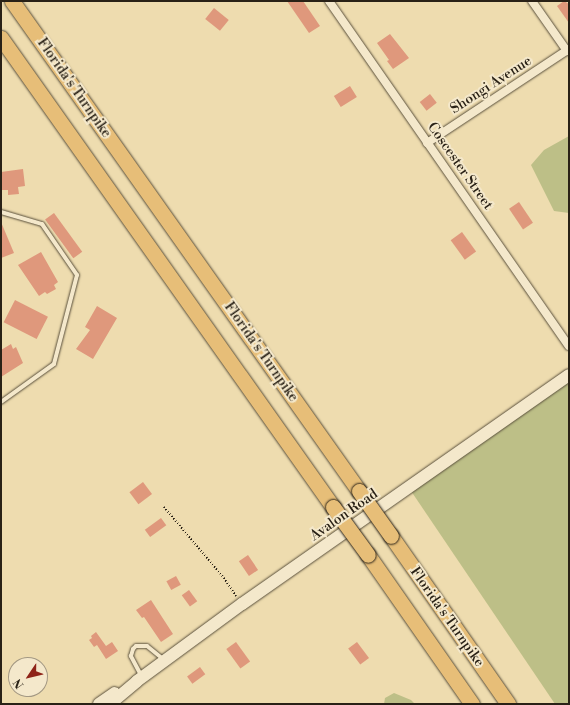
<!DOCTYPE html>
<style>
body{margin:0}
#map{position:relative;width:570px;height:705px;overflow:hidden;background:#eedcaf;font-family:"Libre Bodoni",serif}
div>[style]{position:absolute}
.green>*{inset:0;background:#bdbf87}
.building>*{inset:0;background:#df987c;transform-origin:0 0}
.path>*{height:1.5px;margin-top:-0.75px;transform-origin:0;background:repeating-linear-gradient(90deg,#292116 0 1px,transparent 0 3px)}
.roads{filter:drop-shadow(0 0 1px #5a503c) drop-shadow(0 0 1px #5a503c)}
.lane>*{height:4px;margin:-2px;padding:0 2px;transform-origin:2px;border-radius:2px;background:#f4e8cb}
.street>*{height:8px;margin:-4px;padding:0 4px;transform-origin:4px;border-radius:4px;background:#f4e8cb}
.secondary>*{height:12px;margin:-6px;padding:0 6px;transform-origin:6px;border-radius:6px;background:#f4e8cb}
.highway>*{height:15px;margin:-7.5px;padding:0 7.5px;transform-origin:7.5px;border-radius:7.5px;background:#e7be78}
.bridges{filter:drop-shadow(0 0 1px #292116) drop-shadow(0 0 1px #292116)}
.highway-bridge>*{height:15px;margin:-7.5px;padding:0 7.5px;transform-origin:7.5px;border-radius:7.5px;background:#e7be78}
span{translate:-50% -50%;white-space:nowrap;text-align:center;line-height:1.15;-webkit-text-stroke:4px #f4e8cb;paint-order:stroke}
.street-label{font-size:14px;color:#292116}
.frame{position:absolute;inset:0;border:2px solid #292116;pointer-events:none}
.north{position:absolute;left:8px;top:657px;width:40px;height:40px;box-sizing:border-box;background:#f4e8cb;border:1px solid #a39883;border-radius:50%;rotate:235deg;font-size:11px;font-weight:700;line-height:16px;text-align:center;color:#292116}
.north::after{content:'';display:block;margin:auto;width:14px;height:18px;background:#8f2418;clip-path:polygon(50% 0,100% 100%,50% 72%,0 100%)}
</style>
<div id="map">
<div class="green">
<i style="clip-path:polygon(569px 136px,569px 213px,554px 211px,531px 165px,544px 150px)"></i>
<i style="clip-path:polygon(569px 375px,569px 704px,555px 704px,409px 488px)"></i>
<i style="clip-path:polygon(394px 693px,411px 700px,415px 704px,384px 704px,385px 698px)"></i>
</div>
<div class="building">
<i style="clip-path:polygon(287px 1px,303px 1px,320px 26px,309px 33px)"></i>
<i style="clip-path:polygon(564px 1px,569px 4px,569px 23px,557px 6px)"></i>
<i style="left:214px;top:8px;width:19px;height:14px;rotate:39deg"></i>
<i style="clip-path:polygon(390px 34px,409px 58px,393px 69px,387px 61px,389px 60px,377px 43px)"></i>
<i style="left:350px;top:86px;width:13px;height:19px;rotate:58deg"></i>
<i style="left:430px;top:94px;width:11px;height:13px;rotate:52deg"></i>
<i style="clip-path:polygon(23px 169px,25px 186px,18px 187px,19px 194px,8px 195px,8px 190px,1px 190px,1px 172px)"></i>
<i style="left:519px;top:202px;width:25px;height:12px;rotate:56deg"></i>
<i style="left:54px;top:213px;width:48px;height:11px;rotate:54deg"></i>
<i style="clip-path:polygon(1px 222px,14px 253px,1px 258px)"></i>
<i style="left:462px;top:232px;width:24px;height:14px;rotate:54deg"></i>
<i style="clip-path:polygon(41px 252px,58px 282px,54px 285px,56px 289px,47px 294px,45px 292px,39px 296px,18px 265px)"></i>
<i style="left:15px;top:300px;width:37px;height:25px;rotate:27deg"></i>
<i style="clip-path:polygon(97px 306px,117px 318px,93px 359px,76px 349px,90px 330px,85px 327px)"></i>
<i style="clip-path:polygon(11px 344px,13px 349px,16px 347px,23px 363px,1px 377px,1px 350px)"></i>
<i style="left:143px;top:482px;width:15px;height:17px;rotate:53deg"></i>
<i style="left:161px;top:518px;width:9px;height:20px;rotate:54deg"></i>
<i style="left:248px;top:555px;width:18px;height:11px;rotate:56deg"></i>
<i style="left:176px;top:576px;width:10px;height:11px;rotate:61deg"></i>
<i style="left:189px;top:590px;width:14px;height:9px;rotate:54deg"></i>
<i style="clip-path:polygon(151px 600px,173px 634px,161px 642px,144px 617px,142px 618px,136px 610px)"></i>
<i style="clip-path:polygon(96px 632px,106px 646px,112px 642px,118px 651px,106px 659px,97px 645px,94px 647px,89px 640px,92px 638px,91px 636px)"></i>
<i style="left:236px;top:642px;width:24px;height:12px;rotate:54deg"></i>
<i style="left:357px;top:642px;width:20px;height:11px;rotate:53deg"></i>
<i style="left:200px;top:667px;width:9px;height:16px;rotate:54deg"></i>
</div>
<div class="path">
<i style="left:164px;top:507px;width:93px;rotate:49.8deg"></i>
<i style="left:224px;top:578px;width:22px;rotate:56deg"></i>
</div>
<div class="roads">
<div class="lane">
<i style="left:1px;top:212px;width:43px;rotate:16.3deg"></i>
<i style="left:42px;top:224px;width:62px;rotate:55.5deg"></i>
<i style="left:77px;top:275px;width:92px;rotate:104.5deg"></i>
<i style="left:54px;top:364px;width:65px;rotate:144.4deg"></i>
<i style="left:142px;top:677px;width:24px;rotate:-118deg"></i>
<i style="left:131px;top:656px;width:7px;rotate:-74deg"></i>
<i style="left:133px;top:649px;width:4px;rotate:-45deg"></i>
<i style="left:136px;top:646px;width:11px"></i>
<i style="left:147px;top:646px;width:21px;rotate:39deg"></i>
</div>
<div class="street">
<i style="left:329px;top:1px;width:420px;rotate:55.2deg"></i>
<i style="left:532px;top:1px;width:61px;rotate:55deg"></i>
<i style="left:427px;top:143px;width:170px;rotate:-33.5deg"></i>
</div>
<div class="secondary">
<i style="left:99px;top:704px;width:19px;rotate:-35deg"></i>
<i style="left:110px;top:704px;width:35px;rotate:-40deg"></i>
<i style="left:137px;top:681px;width:130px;rotate:-36.3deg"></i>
<i style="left:242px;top:604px;width:399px;rotate:-35deg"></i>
</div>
<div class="highway">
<i style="left:12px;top:1px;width:600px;rotate:54.7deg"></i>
<i style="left:1px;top:38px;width:575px;rotate:54.71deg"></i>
<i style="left:391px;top:536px;width:205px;rotate:55.1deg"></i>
<i style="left:368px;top:555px;width:182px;rotate:55.1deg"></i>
</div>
</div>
<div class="bridges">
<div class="highway-bridge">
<i style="left:359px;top:491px;width:55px;rotate:54.6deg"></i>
<i style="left:333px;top:507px;width:59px;rotate:53.9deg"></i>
</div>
</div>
<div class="street-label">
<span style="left:491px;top:85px;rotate:-33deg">Shongi Avenue</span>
<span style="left:74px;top:88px;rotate:55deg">Florida's Turnpike</span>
<span style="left:460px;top:166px;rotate:55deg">Coscester Street</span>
<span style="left:261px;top:352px;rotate:55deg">Florida's Turnpike</span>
<span style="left:344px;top:515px;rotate:-35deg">Avalon Road</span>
<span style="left:447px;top:617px;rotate:55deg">Florida's Turnpike</span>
</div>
<div class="frame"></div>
<div class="north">N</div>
</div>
